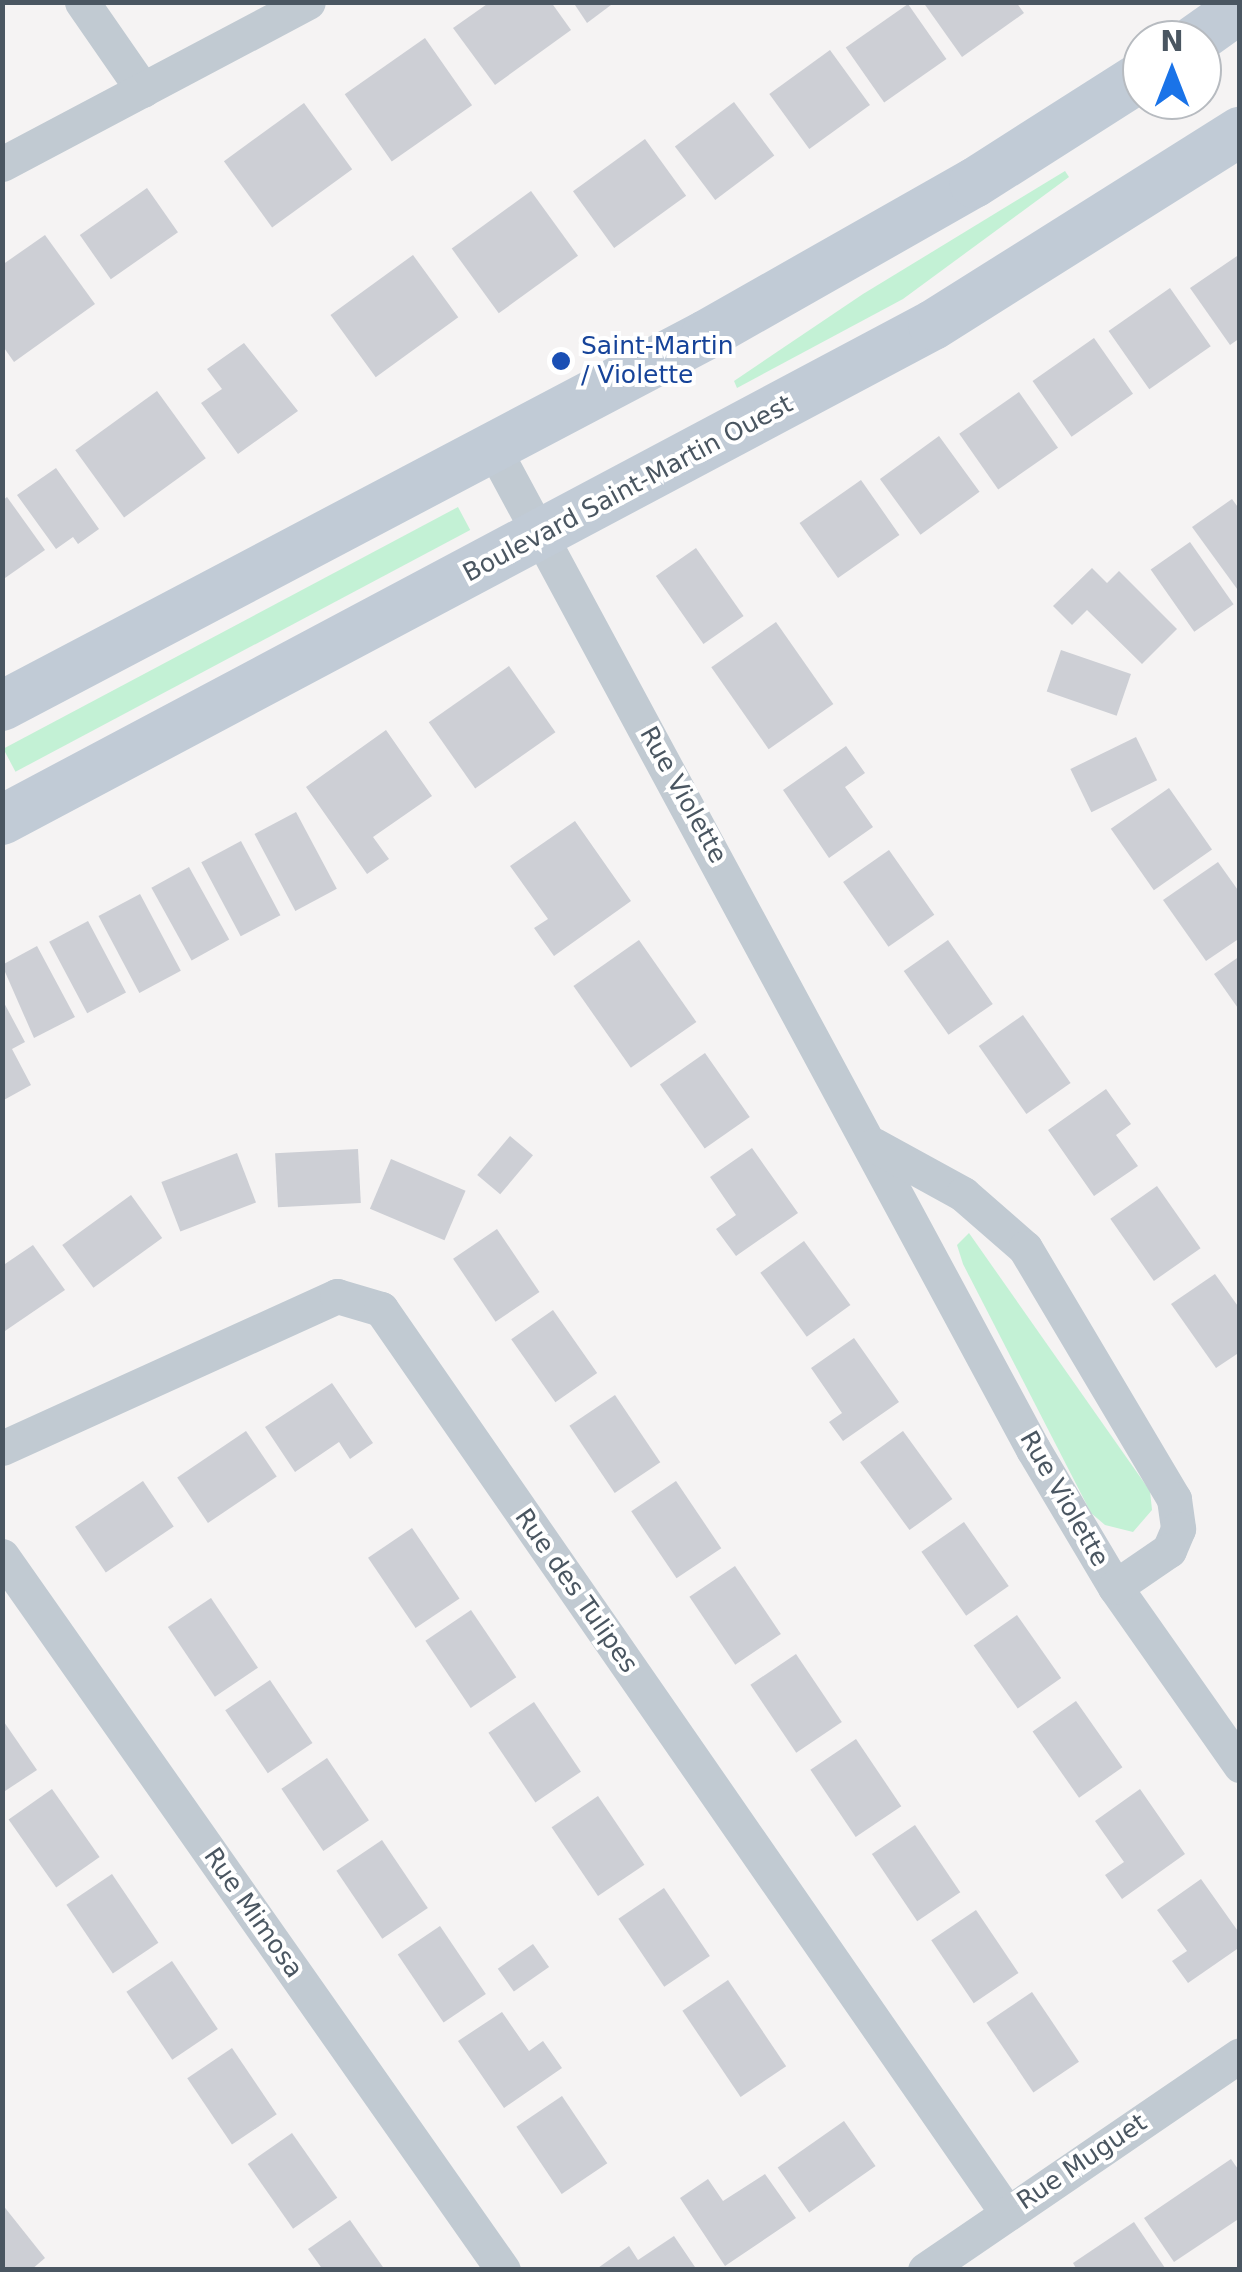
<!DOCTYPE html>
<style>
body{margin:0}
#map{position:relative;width:1242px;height:2272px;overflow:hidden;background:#f5f3f3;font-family:"DejaVu Sans",sans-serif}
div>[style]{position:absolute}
.green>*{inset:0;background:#c3f1d5;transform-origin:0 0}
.building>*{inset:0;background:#cdcfd5;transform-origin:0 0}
.street>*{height:35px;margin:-17.5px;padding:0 17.5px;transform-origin:17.5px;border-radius:17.5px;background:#c1cad2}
.secondary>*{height:50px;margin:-25px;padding:0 25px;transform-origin:25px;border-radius:25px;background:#c1cbd6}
.dots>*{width:28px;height:28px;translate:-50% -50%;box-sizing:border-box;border:5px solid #fff;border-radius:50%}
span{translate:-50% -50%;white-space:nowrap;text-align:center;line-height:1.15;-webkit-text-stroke:8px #fff;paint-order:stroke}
.transit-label{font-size:25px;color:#164399}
.left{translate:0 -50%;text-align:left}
.street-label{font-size:25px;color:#4a5661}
.frame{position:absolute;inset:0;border:5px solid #4a5661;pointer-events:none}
.north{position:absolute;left:1122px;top:20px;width:100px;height:100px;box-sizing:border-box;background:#fff;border:2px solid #b7bbc0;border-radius:50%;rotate:0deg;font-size:28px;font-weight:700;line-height:40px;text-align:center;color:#4a5661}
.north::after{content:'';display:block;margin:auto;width:35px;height:45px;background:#1a73e8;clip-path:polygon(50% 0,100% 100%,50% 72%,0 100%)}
</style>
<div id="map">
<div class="green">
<i style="clip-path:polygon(1065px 171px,1069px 177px,903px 299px,737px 388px,734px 381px,863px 294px)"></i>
<i style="left:458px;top:507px;width:26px;height:515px;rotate:62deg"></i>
<i style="clip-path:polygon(969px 1233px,1150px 1491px,1152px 1510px,1133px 1532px,1105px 1525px,1091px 1513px,963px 1264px,957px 1245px)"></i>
</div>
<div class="building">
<i style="clip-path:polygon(490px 2px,551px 2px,571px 30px,495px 85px,453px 28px)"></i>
<i style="clip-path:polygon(573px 2px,615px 2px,587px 23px)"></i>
<i style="clip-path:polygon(923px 2px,1016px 2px,1024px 13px,962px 57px)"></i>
<i style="left:908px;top:4px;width:67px;height:76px;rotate:55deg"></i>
<i style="left:425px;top:38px;width:82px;height:98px;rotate:55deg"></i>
<i style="left:830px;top:50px;width:68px;height:75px;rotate:54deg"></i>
<i style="left:734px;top:102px;width:67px;height:74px;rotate:53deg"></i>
<i style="left:304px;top:103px;width:82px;height:99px;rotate:54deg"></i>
<i style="left:645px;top:139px;width:70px;height:89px;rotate:54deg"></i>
<i style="left:147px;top:188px;width:54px;height:82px;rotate:55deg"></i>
<i style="left:531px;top:191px;width:80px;height:98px;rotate:54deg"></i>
<i style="clip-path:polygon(45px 235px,95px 304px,14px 362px,2px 345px,2px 265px)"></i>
<i style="clip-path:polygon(1240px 254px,1240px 338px,1230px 345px,1190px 288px)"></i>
<i style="left:413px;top:255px;width:77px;height:102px;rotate:54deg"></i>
<i style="left:1170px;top:288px;width:71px;height:75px;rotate:55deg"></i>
<i style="left:1094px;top:338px;width:68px;height:75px;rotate:55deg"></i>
<i style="clip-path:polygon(244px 343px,298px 411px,238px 454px,201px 403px,222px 389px,207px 369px)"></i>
<i style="left:157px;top:391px;width:83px;height:101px;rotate:54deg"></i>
<i style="left:1019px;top:392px;width:68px;height:73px;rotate:55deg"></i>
<i style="left:939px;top:436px;width:69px;height:73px;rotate:54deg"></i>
<i style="clip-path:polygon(56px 468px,99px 529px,78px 544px,73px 537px,56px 549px,17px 495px)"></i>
<i style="left:861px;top:480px;width:67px;height:75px;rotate:55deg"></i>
<i style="clip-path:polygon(7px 497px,45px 550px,5px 578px,2px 501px)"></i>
<i style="clip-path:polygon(1232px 499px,1240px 510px,1240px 593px,1192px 527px)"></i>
<i style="left:1190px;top:542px;width:76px;height:48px;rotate:55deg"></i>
<i style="left:696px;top:548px;width:83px;height:49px;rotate:55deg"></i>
<i style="clip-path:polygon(1092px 568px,1107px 583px,1119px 571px,1177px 629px,1142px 664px,1087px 610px,1072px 625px,1053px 606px)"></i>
<i style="left:776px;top:622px;width:100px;height:79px;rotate:55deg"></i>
<i style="left:1061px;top:650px;width:74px;height:44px;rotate:19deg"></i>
<i style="left:509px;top:666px;width:81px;height:98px;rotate:55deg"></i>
<i style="clip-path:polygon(386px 730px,432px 796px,373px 837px,389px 859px,367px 874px,306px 787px)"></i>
<i style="left:1136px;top:737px;width:48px;height:73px;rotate:64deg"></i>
<i style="clip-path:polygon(846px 746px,865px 773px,845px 787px,873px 827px,829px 858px,783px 790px)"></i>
<i style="left:1169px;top:788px;width:75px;height:71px;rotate:55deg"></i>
<i style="left:296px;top:812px;width:87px;height:47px;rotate:62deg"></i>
<i style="clip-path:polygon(575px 821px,631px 901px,554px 956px,534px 928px,548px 919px,510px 866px)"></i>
<i style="left:241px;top:841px;width:84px;height:45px;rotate:62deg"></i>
<i style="left:889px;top:850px;width:79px;height:56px;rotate:55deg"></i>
<i style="clip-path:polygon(1218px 862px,1240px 893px,1240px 938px,1206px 961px,1163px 900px)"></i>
<i style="left:189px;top:867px;width:83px;height:43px;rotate:61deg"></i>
<i style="left:140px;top:894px;width:87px;height:47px;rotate:62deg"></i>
<i style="left:88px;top:921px;width:81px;height:44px;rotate:62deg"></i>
<i style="left:639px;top:940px;width:100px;height:80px;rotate:55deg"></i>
<i style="left:948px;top:940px;width:78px;height:54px;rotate:55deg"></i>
<i style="clip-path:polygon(37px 946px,75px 1017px,34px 1038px,2px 965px)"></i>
<i style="clip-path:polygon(1240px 956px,1240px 1011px,1214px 974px)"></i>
<i style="clip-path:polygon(2px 999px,25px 1042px,12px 1049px,31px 1085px,2px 1101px)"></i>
<i style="left:1023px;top:1015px;width:83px;height:54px;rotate:55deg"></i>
<i style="left:705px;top:1053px;width:78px;height:55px;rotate:55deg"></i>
<i style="clip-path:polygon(1106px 1089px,1131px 1124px,1116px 1135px,1138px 1166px,1094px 1196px,1048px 1130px)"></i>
<i style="left:510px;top:1136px;width:30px;height:51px;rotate:40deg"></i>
<i style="clip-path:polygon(752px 1148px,798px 1213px,736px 1256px,716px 1229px,736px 1215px,710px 1177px)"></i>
<i style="left:358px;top:1149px;width:54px;height:83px;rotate:87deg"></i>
<i style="left:237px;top:1153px;width:53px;height:81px;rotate:69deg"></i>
<i style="left:391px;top:1159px;width:81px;height:54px;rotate:23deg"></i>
<i style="left:1157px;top:1186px;width:76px;height:57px;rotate:55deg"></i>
<i style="left:131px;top:1195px;width:53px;height:85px;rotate:54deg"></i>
<i style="left:497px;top:1229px;width:76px;height:53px;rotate:56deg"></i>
<i style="left:804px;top:1241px;width:79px;height:54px;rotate:54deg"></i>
<i style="clip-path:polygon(33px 1245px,65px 1290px,2px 1333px,2px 1266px)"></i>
<i style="clip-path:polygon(1215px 1274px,1240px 1309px,1240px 1352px,1216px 1368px,1171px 1304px)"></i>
<i style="left:553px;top:1310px;width:77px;height:51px;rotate:55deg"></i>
<i style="clip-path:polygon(854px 1338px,899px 1402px,843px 1441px,829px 1422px,842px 1413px,811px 1368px)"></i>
<i style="clip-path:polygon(332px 1383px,373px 1443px,350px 1459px,339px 1442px,295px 1472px,265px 1427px)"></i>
<i style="left:615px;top:1395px;width:81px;height:55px;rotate:56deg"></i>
<i style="left:246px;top:1431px;width:55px;height:83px;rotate:56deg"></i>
<i style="left:903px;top:1431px;width:84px;height:53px;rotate:54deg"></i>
<i style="left:143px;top:1481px;width:55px;height:82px;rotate:56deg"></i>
<i style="left:676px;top:1481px;width:81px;height:54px;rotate:56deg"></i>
<i style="left:964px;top:1522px;width:78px;height:52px;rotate:55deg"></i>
<i style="left:412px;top:1528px;width:85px;height:53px;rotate:56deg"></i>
<i style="left:735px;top:1566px;width:82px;height:55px;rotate:56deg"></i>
<i style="left:211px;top:1598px;width:84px;height:52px;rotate:56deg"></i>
<i style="left:471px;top:1610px;width:81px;height:55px;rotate:56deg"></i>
<i style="left:1017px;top:1615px;width:77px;height:53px;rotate:55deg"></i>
<i style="left:796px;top:1654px;width:82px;height:55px;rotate:56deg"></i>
<i style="left:270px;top:1680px;width:76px;height:54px;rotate:56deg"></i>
<i style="left:1076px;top:1701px;width:81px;height:53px;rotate:55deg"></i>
<i style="left:534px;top:1702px;width:84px;height:55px;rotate:56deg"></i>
<i style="clip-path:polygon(2px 1719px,37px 1770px,2px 1793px)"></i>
<i style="left:856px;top:1739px;width:81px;height:55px;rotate:56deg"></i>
<i style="left:327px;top:1758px;width:75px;height:55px;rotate:56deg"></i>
<i style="left:52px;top:1789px;width:83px;height:53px;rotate:55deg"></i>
<i style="clip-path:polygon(1140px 1789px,1185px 1854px,1122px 1899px,1105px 1875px,1124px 1862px,1095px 1821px)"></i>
<i style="left:598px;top:1796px;width:83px;height:56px;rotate:56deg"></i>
<i style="left:915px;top:1825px;width:81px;height:52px;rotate:56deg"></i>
<i style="left:382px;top:1840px;width:82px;height:55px;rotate:56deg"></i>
<i style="left:112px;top:1874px;width:83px;height:55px;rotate:56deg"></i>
<i style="clip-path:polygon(1201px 1879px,1240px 1934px,1240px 1947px,1188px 1983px,1172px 1961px,1187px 1951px,1157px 1910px)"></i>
<i style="left:664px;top:1888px;width:82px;height:55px;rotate:56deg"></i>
<i style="left:976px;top:1910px;width:76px;height:54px;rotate:56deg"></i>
<i style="left:440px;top:1926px;width:82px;height:51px;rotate:56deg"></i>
<i style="left:533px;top:1944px;width:28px;height:43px;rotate:55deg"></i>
<i style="left:172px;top:1961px;width:82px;height:55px;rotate:56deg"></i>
<i style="left:728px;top:1980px;width:104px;height:55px;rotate:56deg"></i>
<i style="left:1032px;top:1992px;width:84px;height:55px;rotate:56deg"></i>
<i style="clip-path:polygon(502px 2012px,529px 2051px,543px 2041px,562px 2068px,504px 2108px,458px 2041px)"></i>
<i style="left:232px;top:2048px;width:80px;height:54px;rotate:56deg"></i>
<i style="left:562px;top:2096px;width:81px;height:55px;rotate:56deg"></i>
<i style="left:844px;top:2121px;width:55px;height:81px;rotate:55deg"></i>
<i style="left:292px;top:2133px;width:79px;height:54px;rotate:55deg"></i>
<i style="clip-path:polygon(1231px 2159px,1240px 2172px,1240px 2218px,1174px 2262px,1144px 2218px)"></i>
<i style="clip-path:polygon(765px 2174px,796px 2218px,725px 2266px,680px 2198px,708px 2179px,723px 2201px)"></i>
<i style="clip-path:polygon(2px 2204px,45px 2258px,31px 2270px,2px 2270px)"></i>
<i style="clip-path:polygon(350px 2220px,385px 2270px,323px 2270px,308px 2249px)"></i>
<i style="clip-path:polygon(1134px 2222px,1165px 2268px,1077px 2270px,1073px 2263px)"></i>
<i style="clip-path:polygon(674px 2236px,697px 2270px,595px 2270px,629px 2246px,638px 2260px)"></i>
</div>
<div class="street">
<i style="left:82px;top:2px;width:107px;rotate:55.3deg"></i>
<i style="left:2px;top:164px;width:346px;rotate:-27.9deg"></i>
<i style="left:492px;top:446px;width:1140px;rotate:61.66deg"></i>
<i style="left:1033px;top:1449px;width:161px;rotate:59.3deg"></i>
<i style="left:1115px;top:1587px;width:218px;rotate:54.9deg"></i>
<i style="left:874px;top:1145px;width:102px;rotate:28.8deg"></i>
<i style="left:963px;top:1194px;width:82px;rotate:41.1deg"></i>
<i style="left:1025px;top:1248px;width:292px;rotate:59.3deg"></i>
<i style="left:1174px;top:1499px;width:30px;rotate:82deg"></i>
<i style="left:1178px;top:1529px;width:23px;rotate:113deg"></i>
<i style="left:1169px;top:1550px;width:65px;rotate:145.6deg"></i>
<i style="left:2px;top:1448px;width:368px;rotate:-24.4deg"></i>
<i style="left:337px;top:1296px;width:46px;rotate:16.5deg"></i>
<i style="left:381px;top:1309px;width:1100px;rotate:55.3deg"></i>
<i style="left:2px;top:1556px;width:872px;rotate:54.94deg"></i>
<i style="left:925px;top:2270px;width:381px;rotate:-34.3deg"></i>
</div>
<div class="secondary">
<i style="left:1195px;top:40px;width:55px;rotate:-35.4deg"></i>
<i style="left:2px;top:706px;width:796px;rotate:-27.79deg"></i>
<i style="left:706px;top:335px;width:308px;rotate:-29.6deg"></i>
<i style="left:974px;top:183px;width:199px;rotate:-32.5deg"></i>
<i style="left:2px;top:820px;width:1054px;rotate:-28deg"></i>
<i style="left:933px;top:325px;width:363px;rotate:-32.2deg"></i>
</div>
<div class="dots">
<i style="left:561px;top:361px;background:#1a4fb4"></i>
</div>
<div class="transit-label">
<span class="left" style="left:581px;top:361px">Saint-Martin<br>/ Violette</span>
</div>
<div class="street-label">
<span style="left:628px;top:489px;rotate:-28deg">Boulevard Saint-Martin Ouest</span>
<span style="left:683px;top:795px;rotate:61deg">Rue Violette</span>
<span style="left:1064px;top:1499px;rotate:60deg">Rue Violette</span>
<span style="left:576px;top:1591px;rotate:55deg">Rue des Tulipes</span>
<span style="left:253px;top:1913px;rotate:55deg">Rue Mimosa</span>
<span style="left:1082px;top:2162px;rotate:-34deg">Rue Muguet</span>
</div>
<div class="frame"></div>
<div class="north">N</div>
</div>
